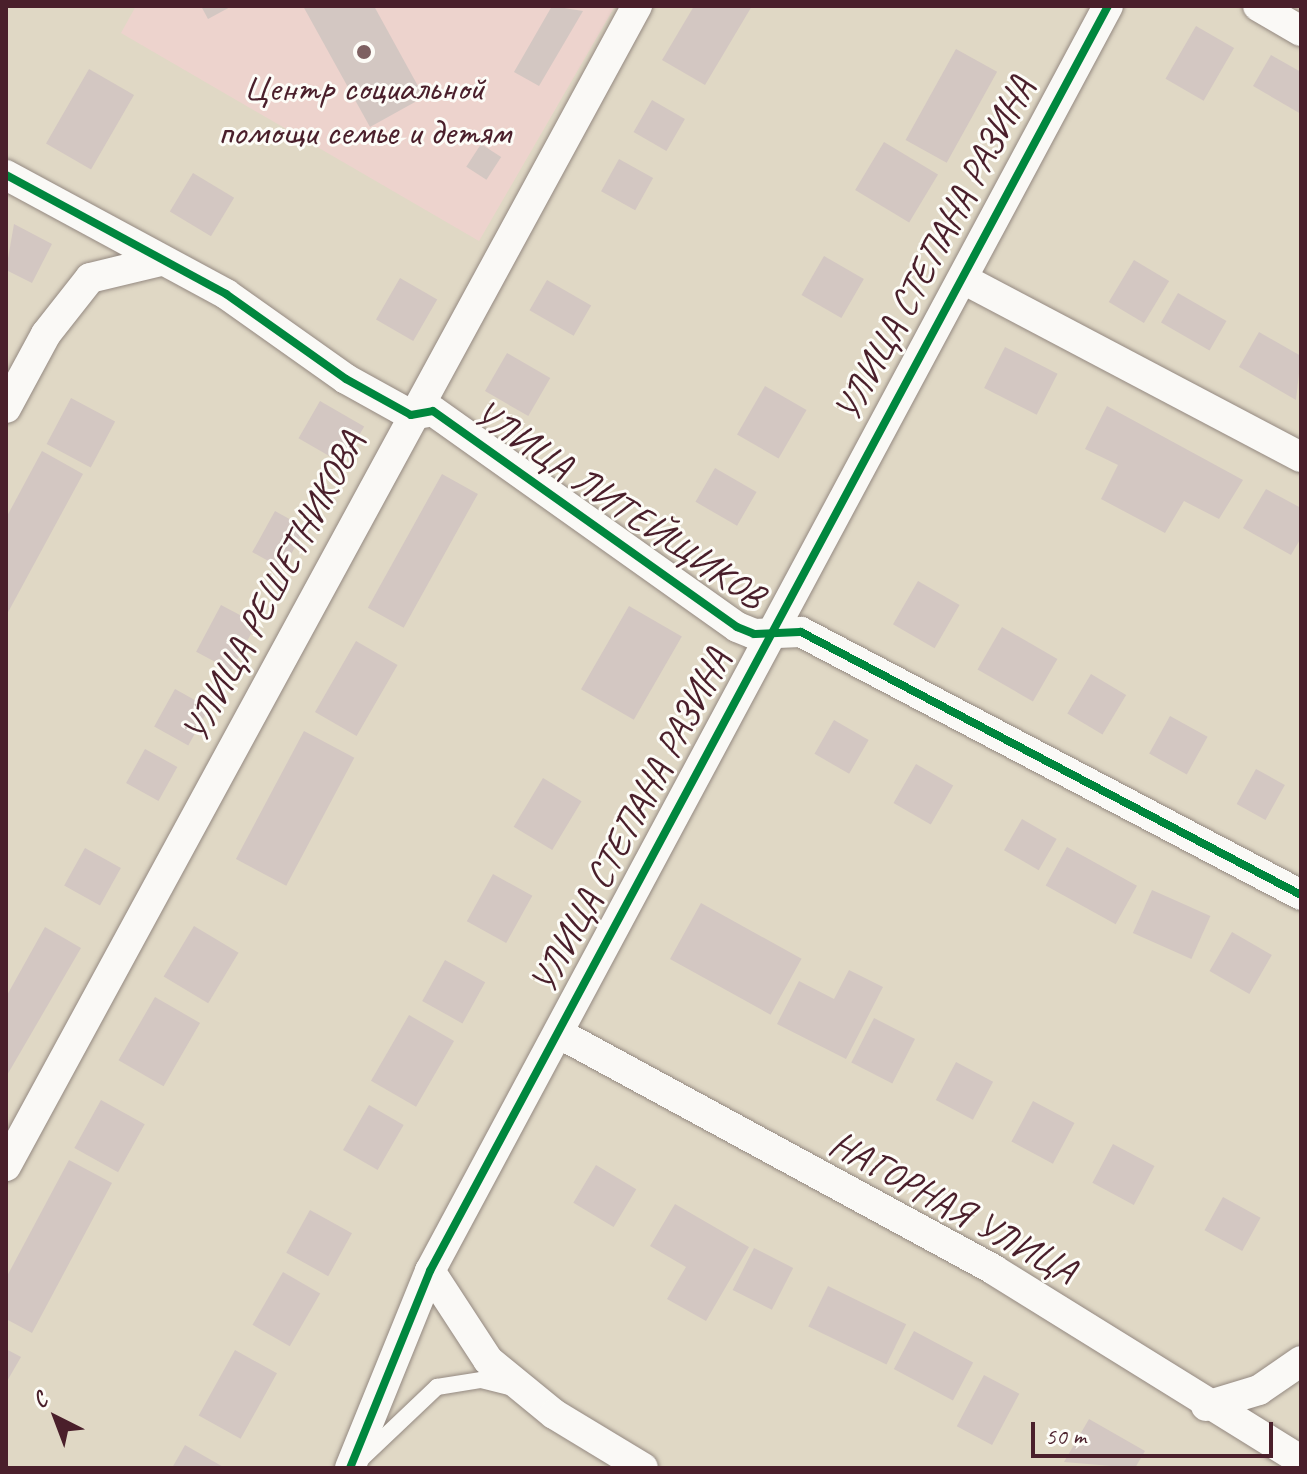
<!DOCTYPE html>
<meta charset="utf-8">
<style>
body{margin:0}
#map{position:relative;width:1307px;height:1474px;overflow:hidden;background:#e0d8c5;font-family:Caveat,sans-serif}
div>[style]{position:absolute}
.built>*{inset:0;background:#edd3cd}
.building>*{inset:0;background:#d3c7c2;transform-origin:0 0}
.roads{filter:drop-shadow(0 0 2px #948981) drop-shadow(0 0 2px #948981)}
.lane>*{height:16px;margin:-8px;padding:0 8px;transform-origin:8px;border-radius:8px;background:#faf9f6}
.street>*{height:30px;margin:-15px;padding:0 15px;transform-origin:15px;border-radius:15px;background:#faf9f6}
.cycleway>*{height:8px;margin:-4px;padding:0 4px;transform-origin:4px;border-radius:4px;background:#00873e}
.dots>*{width:22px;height:22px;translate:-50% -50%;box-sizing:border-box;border:4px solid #fdfcf7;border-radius:50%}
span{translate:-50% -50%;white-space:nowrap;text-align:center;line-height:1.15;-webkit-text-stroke:6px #fdfcf7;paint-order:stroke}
.poi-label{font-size:38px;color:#4a1f2b}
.street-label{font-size:38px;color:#4a1f2b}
.frame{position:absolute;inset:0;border:8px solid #4a1f2b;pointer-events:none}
.north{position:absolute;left:16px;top:1378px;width:80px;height:80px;-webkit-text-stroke:6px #fdfcf7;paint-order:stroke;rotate:318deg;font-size:22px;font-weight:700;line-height:32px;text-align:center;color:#4a1f2b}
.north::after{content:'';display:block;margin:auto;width:28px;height:36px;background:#4a1f2b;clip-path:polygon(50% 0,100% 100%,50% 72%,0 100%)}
.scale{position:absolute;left:1031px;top:1422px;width:242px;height:36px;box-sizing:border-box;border:4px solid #4a1f2b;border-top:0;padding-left:10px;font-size:24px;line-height:28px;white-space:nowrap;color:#4a1f2b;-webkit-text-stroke:6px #fdfcf7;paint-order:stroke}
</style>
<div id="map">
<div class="built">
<i style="clip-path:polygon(136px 6px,615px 6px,479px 241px,121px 33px)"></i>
</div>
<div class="building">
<i style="clip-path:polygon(201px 6px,232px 6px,208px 19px)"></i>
<i style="clip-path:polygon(303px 6px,374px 6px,424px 97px,370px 127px)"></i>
<i style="clip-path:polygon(552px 6px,583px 11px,539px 86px,514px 72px)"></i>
<i style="clip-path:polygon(694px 6px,752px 6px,705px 85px,662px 60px)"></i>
<i style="left:1196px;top:26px;width:44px;height:61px;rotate:30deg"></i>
<i style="left:956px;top:49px;width:47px;height:104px;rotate:29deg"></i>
<i style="clip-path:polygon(1271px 55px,1301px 72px,1301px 114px,1253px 86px)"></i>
<i style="left:89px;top:69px;width:52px;height:86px;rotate:30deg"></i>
<i style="left:652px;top:100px;width:38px;height:37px;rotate:30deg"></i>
<i style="left:884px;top:142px;width:63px;height:56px;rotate:31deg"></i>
<i style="left:481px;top:144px;width:24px;height:27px;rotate:33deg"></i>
<i style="left:619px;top:159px;width:39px;height:37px;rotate:29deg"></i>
<i style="left:193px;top:173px;width:48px;height:45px;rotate:31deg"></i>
<i style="clip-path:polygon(14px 224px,52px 244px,32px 283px,6px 270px)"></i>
<i style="left:824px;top:256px;width:46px;height:45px;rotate:30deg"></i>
<i style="left:1134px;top:260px;width:41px;height:49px;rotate:31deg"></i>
<i style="left:400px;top:278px;width:43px;height:48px;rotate:30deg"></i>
<i style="left:547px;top:280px;width:51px;height:35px;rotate:30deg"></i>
<i style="left:1178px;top:293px;width:56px;height:34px;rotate:30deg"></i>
<i style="clip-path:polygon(1259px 332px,1301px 356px,1296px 400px,1239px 367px)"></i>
<i style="left:1005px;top:347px;width:59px;height:46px;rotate:27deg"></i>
<i style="left:507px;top:353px;width:50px;height:44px;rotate:30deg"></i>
<i style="left:765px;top:386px;width:48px;height:56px;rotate:30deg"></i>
<i style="left:71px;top:398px;width:50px;height:52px;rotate:28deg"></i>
<i style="left:320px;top:401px;width:51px;height:43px;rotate:30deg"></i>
<i style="clip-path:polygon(1107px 406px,1243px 480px,1219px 519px,1184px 501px,1165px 533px,1101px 499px,1118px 465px,1085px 449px)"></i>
<i style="clip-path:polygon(42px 451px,83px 474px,6px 616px,6px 518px)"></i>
<i style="left:715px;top:468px;width:48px;height:39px;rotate:30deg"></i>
<i style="left:442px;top:474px;width:41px;height:153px;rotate:29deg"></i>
<i style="clip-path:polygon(1266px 489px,1301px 508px,1301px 538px,1291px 555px,1243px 528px)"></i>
<i style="left:275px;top:511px;width:35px;height:47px;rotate:29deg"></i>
<i style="left:918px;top:581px;width:48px;height:50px;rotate:30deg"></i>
<i style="left:221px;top:605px;width:40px;height:53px;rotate:28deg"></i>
<i style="left:629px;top:606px;width:61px;height:96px;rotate:30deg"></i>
<i style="left:1002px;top:627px;width:64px;height:49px;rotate:30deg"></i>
<i style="left:356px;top:641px;width:48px;height:82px;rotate:30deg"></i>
<i style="left:1091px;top:674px;width:41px;height:46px;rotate:31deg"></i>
<i style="left:175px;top:689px;width:39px;height:43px;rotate:29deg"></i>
<i style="left:1170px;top:716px;width:43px;height:43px;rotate:29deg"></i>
<i style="left:834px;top:720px;width:40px;height:39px;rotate:30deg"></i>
<i style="left:304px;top:731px;width:57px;height:145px;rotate:28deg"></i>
<i style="left:145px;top:749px;width:37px;height:39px;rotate:29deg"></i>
<i style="left:916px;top:764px;width:43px;height:45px;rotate:30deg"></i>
<i style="left:1256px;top:769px;width:33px;height:40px;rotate:29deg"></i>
<i style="left:543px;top:778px;width:45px;height:57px;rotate:31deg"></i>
<i style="left:1022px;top:819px;width:40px;height:36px;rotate:30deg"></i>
<i style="left:1067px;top:847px;width:80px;height:44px;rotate:29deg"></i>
<i style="left:85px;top:848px;width:41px;height:43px;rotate:29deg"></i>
<i style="left:493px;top:874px;width:45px;height:54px;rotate:29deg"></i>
<i style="left:1152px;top:890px;width:64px;height:47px;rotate:24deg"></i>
<i style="left:701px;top:903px;width:115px;height:64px;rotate:29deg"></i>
<i style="left:194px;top:926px;width:52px;height:59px;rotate:31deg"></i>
<i style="clip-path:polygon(45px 927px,81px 948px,6px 1077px,6px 997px)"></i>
<i style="left:1232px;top:932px;width:46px;height:45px;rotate:30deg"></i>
<i style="left:445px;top:960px;width:46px;height:47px;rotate:29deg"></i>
<i style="clip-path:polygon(849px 970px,883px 987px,846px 1059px,777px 1024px,799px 981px,834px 999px)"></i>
<i style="left:155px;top:997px;width:52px;height:73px;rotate:30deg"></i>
<i style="left:409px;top:1015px;width:52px;height:76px;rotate:30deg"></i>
<i style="left:874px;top:1018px;width:46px;height:50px;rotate:27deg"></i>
<i style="left:956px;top:1062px;width:42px;height:43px;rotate:28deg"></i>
<i style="left:101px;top:1100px;width:50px;height:55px;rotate:29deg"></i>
<i style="left:1033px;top:1101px;width:47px;height:46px;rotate:28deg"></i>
<i style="left:369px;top:1105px;width:40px;height:52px;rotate:30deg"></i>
<i style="left:1113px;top:1144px;width:47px;height:44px;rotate:28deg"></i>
<i style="clip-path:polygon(69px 1160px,112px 1183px,32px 1333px,6px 1319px,6px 1278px)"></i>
<i style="left:596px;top:1165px;width:47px;height:44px;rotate:31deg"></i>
<i style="left:1223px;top:1197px;width:43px;height:38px;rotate:29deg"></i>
<i style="clip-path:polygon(675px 1204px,749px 1247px,706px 1321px,667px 1299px,686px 1267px,650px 1246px)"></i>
<i style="left:310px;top:1210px;width:48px;height:49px;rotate:29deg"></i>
<i style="left:754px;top:1248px;width:44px;height:47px;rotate:27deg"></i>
<i style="left:283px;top:1272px;width:43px;height:61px;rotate:30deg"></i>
<i style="left:828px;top:1286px;width:87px;height:45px;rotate:26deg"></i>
<i style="left:914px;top:1331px;width:67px;height:43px;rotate:28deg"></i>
<i style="clip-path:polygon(6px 1349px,21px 1357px,6px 1383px)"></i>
<i style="left:235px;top:1350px;width:48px;height:75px;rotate:29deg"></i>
<i style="left:984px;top:1375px;width:40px;height:58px;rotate:28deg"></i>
<i style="clip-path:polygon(1089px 1419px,1145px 1451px,1135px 1468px,1064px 1462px)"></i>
<i style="clip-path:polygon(185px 1445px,225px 1468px,172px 1468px)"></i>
</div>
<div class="roads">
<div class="lane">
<i style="left:359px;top:1461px;width:108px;rotate:-43.5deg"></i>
<i style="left:437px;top:1387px;width:45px;rotate:-9deg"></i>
<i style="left:481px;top:1380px;width:32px;rotate:14deg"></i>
</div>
<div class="street">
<i style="left:1258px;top:6px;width:50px;rotate:30.2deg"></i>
<i style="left:6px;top:175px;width:250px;rotate:28.4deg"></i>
<i style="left:226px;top:294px;width:147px;rotate:35.3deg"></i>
<i style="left:346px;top:379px;width:74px;rotate:29deg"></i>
<i style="left:411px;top:415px;width:22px;rotate:-10deg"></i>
<i style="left:433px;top:411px;width:373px;rotate:35.4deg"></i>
<i style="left:737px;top:627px;width:18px;rotate:22deg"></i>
<i style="left:754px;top:634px;width:47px;rotate:-2.4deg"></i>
<i style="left:801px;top:632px;width:565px;rotate:27.74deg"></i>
<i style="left:965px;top:280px;width:380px;rotate:27.8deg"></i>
<i style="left:6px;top:408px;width:84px;rotate:-61.6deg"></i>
<i style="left:46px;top:334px;width:71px;rotate:-51.8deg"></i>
<i style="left:90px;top:278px;width:73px;rotate:-13.5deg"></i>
<i style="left:560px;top:1034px;width:494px;rotate:28.5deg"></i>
<i style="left:994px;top:1270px;width:361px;rotate:31.8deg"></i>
<i style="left:6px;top:1166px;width:1321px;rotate:-61.46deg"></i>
<i style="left:430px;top:1271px;width:106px;rotate:56.9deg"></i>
<i style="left:488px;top:1360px;width:85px;rotate:39.3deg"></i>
<i style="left:554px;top:1414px;width:104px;rotate:31.2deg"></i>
<i style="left:1206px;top:1406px;width:55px;rotate:-16.8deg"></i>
<i style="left:1259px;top:1390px;width:51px;rotate:-34.6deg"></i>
<i style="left:350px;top:1468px;width:213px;rotate:-67.9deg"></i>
<i style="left:430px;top:1271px;width:1435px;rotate:-61.81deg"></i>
</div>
</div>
<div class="cycleway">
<i style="left:6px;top:175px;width:250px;rotate:28.4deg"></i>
<i style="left:226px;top:294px;width:147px;rotate:35.3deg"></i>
<i style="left:346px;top:379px;width:74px;rotate:29deg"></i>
<i style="left:411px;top:415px;width:22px;rotate:-10deg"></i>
<i style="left:433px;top:411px;width:373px;rotate:35.4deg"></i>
<i style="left:737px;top:627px;width:18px;rotate:22deg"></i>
<i style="left:754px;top:634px;width:47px;rotate:-2.4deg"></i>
<i style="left:801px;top:632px;width:565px;rotate:27.74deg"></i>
<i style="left:350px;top:1468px;width:213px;rotate:-67.9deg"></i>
<i style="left:430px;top:1271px;width:1435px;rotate:-61.81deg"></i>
</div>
<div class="dots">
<i style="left:364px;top:52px;background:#7e6061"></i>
</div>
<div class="poi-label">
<span style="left:364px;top:110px">Центр социальной<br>помощи семье и детям</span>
</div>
<div class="street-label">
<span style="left:934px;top:249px;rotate:-62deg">УЛИЦА СТЕПАНА РАЗИНА</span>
<span style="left:619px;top:504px;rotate:34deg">УЛИЦА ЛИТЕЙЩИКОВ</span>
<span style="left:273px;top:587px;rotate:-62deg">УЛИЦА РЕШЕТНИКОВА</span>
<span style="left:630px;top:821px;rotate:-62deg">УЛИЦА СТЕПАНА РАЗИНА</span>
<span style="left:953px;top:1207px;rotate:29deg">НАГОРНАЯ УЛИЦА</span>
</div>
<div class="frame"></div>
<div class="north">С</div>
<div class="scale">50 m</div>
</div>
